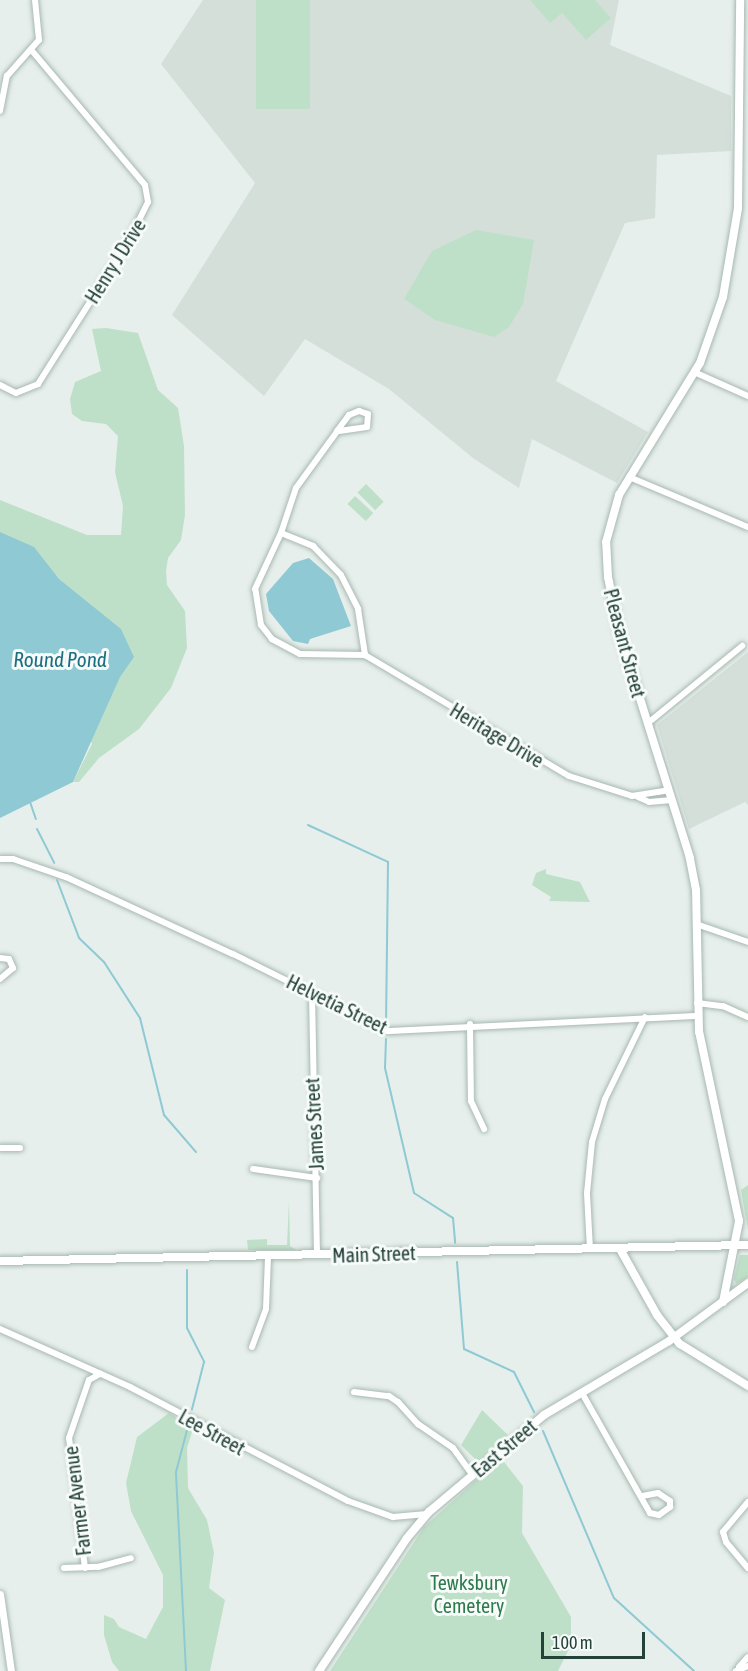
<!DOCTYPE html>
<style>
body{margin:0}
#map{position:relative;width:748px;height:1671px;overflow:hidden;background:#e6efeb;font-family:"Asap Condensed",sans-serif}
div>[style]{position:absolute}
.built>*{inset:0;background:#d4dfda}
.green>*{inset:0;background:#bfe0c8;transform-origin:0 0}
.water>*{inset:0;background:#8ec9d4}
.stream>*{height:2px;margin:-1px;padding:0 1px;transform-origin:1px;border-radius:1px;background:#8ec9d4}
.roads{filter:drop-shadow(0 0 2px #a8b8b2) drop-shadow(0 0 2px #a8b8b2)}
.minor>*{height:6px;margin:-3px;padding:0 3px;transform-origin:3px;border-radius:3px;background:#fff}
.tertiary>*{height:7px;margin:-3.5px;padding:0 3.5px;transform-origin:3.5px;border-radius:3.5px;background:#fff}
.secondary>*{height:8px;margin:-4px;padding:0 4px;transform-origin:4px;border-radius:4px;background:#fff}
span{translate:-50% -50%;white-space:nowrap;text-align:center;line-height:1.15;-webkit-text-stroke:6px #f7fbf9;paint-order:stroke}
.street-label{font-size:20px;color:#24423a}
.park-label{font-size:20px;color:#2d7a4b}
.water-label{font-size:21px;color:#1c6f80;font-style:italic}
.scale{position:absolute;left:541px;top:1632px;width:104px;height:27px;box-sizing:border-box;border:3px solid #24423a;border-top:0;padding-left:8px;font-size:18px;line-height:21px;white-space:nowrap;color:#24423a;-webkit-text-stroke:4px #f7fbf9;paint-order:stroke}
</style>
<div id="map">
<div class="built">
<i style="clip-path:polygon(203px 0,619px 0,610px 45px,731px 96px,731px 151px,657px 155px,655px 218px,625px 223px,556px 381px,648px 432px,617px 483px,532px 439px,519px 488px,473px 458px,389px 389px,305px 339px,264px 396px,172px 315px,255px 183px,161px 64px)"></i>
<i style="clip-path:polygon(748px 652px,748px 805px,745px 802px,689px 829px,657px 725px)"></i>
</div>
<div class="green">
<i style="left:256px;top:0;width:54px;height:109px"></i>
<i style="clip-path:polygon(530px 0,595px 0,611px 18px,586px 40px,562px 13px,550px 23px)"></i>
<i style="clip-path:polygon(476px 230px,534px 240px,523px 304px,509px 327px,494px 337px,435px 320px,404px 299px,432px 251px)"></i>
<i style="clip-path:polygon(106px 328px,138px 333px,158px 390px,178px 408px,184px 446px,185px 515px,181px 540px,168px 558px,166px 571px,167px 585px,185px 611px,187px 648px,171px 688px,139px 729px,99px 758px,79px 782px,73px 782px,92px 744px,0 537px,0 500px,87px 535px,121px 535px,123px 506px,115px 472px,118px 436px,106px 424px,82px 421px,72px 414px,70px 399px,75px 382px,101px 371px,92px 329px)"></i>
<i style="left:366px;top:484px;width:25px;height:12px;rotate:45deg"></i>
<i style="left:355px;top:496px;width:25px;height:11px;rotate:43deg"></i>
<i style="clip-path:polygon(546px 869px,546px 874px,580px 882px,590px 902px,549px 901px,551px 897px,532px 885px,536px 873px)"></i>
<i style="clip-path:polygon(748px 1185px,748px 1230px,741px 1190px)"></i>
<i style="clip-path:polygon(289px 1201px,290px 1246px,296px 1250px,248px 1250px,247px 1240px,267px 1239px,267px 1245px,287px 1245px)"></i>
<i style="clip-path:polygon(740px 1255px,748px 1255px,748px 1277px,736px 1284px,734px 1279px)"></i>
<i style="clip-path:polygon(482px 1410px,508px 1435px,478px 1462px,461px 1445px)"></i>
<i style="clip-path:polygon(169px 1413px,193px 1429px,187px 1448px,188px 1488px,207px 1520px,214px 1553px,209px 1588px,225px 1600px,210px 1671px,119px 1671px,112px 1662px,104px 1635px,104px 1615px,114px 1619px,119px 1627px,146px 1639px,163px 1607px,163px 1575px,131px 1511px,126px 1483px,137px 1437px)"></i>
<i style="clip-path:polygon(501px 1458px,523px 1486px,522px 1533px,571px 1617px,571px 1645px,558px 1671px,330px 1671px,424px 1527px)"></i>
</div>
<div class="water">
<i style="clip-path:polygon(0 532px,34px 547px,59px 579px,121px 629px,134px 657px,120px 677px,73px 782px,0 818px)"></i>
<i style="clip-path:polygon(309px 558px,333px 579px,351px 626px,310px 639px,308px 644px,293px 641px,269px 611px,266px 594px,293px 563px)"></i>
</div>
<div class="stream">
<i style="left:30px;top:802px;width:18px;rotate:71deg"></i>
<i style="left:308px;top:825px;width:88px;rotate:24.8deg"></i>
<i style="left:388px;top:862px;width:162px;rotate:90.7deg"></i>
<i style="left:37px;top:829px;width:38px;rotate:63deg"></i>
<i style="left:57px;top:880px;width:62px;rotate:69.2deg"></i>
<i style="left:79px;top:938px;width:35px;rotate:44deg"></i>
<i style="left:104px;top:962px;width:67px;rotate:57.3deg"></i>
<i style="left:140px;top:1018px;width:100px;rotate:76.1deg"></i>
<i style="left:164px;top:1115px;width:49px;rotate:49.1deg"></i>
<i style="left:386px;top:1039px;width:29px;rotate:92deg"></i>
<i style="left:385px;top:1068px;width:128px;rotate:76.9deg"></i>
<i style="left:414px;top:1193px;width:46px;rotate:32.7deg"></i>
<i style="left:453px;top:1218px;width:25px;rotate:85deg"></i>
<i style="left:457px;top:1262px;width:87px;rotate:85.4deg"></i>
<i style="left:464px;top:1349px;width:55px;rotate:24.7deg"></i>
<i style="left:514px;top:1372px;width:45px;rotate:63.4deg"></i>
<i style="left:187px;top:1270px;width:58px;rotate:90deg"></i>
<i style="left:187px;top:1328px;width:38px;rotate:63deg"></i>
<i style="left:204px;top:1362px;width:49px;rotate:104.3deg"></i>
<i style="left:543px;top:1431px;width:181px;rotate:67deg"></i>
<i style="left:614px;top:1598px;width:108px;rotate:42.4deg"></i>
<i style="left:186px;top:1671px;width:199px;rotate:-92.9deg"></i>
<i style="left:176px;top:1472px;width:43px;rotate:-75.3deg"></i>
</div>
<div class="roads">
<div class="minor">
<i style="left:0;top:111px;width:36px;rotate:-79deg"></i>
<i style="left:7px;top:76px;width:48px;rotate:-48.4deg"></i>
<i style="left:39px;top:40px;width:40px;rotate:-95.7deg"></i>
<i style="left:694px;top:372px;width:59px;rotate:24deg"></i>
<i style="left:0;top:385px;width:18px;rotate:27deg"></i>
<i style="left:16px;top:393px;width:24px;rotate:-22deg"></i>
<i style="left:38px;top:384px;width:168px;rotate:-57.6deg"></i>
<i style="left:128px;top:242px;width:45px;rotate:-63.4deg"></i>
<i style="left:148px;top:202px;width:17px;rotate:-100deg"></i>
<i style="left:145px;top:185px;width:175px;rotate:-130.1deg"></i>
<i style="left:359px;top:411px;width:9px;rotate:18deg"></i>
<i style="left:368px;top:414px;width:13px;rotate:94deg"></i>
<i style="left:367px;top:427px;width:30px;rotate:172deg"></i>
<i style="left:337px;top:431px;width:20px;rotate:-53deg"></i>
<i style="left:349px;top:415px;width:11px;rotate:-22deg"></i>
<i style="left:629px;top:477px;width:129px;rotate:22.8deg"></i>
<i style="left:281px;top:533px;width:47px;rotate:-71.6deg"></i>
<i style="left:296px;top:488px;width:68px;rotate:-54deg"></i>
<i style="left:365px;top:655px;width:65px;rotate:-179.1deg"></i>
<i style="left:300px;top:654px;width:32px;rotate:-152deg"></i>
<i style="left:272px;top:639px;width:18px;rotate:-128deg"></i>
<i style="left:261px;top:625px;width:36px;rotate:-99deg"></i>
<i style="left:255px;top:589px;width:62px;rotate:-65.1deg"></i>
<i style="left:281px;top:533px;width:35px;rotate:22deg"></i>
<i style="left:313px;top:546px;width:40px;rotate:46deg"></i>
<i style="left:341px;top:575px;width:38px;rotate:63deg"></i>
<i style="left:358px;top:609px;width:47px;rotate:81.3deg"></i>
<i style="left:365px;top:655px;width:237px;rotate:30.7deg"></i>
<i style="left:569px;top:776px;width:66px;rotate:17.6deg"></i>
<i style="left:632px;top:796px;width:37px;rotate:-9deg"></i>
<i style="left:648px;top:723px;width:122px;rotate:-39.3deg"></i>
<i style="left:638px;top:797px;width:12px;rotate:24deg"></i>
<i style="left:649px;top:802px;width:23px;rotate:-5deg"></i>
<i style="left:0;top:859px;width:13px"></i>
<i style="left:13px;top:859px;width:56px;rotate:18.8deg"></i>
<i style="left:66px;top:877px;width:184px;rotate:24.8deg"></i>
<i style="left:233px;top:954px;width:173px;rotate:26.4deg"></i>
<i style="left:388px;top:1031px;width:309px;rotate:-2.8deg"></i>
<i style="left:699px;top:925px;width:52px;rotate:19.1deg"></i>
<i style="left:0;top:958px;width:9px;rotate:6deg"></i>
<i style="left:9px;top:959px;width:10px;rotate:66deg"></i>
<i style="left:13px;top:968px;width:17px;rotate:140deg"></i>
<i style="left:312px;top:994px;width:261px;rotate:88.9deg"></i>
<i style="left:697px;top:1003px;width:26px;rotate:7deg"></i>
<i style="left:723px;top:1006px;width:27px;rotate:24deg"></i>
<i style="left:470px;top:1024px;width:77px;rotate:89.3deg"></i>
<i style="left:471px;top:1101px;width:31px;rotate:65deg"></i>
<i style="left:0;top:1148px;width:20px"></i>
<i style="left:253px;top:1169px;width:65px;rotate:8deg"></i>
<i style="left:590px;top:1249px;width:56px;rotate:-93.1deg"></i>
<i style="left:587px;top:1193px;width:51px;rotate:-84.4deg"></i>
<i style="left:592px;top:1142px;width:45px;rotate:-73.2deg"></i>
<i style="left:605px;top:1099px;width:91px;rotate:-64deg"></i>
<i style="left:0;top:1329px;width:142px;rotate:24deg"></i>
<i style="left:130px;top:1387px;width:246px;rotate:27.6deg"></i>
<i style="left:348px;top:1501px;width:48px;rotate:19.6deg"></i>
<i style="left:393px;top:1517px;width:34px;rotate:-5deg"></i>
<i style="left:252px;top:1347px;width:40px;rotate:-69.8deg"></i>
<i style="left:266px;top:1309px;width:53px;rotate:-87.8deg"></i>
<i style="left:354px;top:1392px;width:35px;rotate:7deg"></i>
<i style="left:389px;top:1396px;width:11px;rotate:34deg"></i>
<i style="left:398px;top:1402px;width:30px;rotate:48deg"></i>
<i style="left:418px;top:1424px;width:42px;rotate:34.4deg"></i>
<i style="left:453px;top:1448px;width:32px;rotate:54deg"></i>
<i style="left:582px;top:1393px;width:138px;rotate:60.5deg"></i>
<i style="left:650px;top:1513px;width:9px;rotate:13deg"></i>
<i style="left:659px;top:1515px;width:14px;rotate:-36deg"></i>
<i style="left:670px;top:1507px;width:6px;rotate:-90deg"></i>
<i style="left:670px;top:1501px;width:14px;rotate:-146deg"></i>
<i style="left:658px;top:1493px;width:16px;rotate:169deg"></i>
<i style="left:748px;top:1502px;width:39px;rotate:130deg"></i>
<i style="left:723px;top:1532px;width:10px;rotate:73deg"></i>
<i style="left:726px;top:1542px;width:34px;rotate:50deg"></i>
<i style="left:64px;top:1568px;width:34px;rotate:-2deg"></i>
<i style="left:98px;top:1567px;width:34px;rotate:-15deg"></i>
<i style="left:85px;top:1568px;width:131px;rotate:-97deg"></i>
<i style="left:69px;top:1438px;width:61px;rotate:-71deg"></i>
<i style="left:89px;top:1380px;width:13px;rotate:-29deg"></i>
<i style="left:739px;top:1667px;width:13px;rotate:-48deg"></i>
<i style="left:736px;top:1671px;width:13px;rotate:-23deg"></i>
</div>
<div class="tertiary">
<i style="left:0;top:1594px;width:78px;rotate:81.9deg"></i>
</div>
<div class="secondary">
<i style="left:620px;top:1249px;width:76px;rotate:60.7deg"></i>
<i style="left:657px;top:1315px;width:37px;rotate:52deg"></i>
<i style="left:680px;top:1344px;width:80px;rotate:31.7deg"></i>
<i style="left:0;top:1261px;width:748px;rotate:-1.23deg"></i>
<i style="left:723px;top:1302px;width:83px;rotate:-78.8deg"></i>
<i style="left:739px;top:1221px;width:193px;rotate:-101.9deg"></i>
<i style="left:699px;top:1032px;width:142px;rotate:-91.2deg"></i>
<i style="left:696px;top:890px;width:33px;rotate:-101deg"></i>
<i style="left:690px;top:858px;width:238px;rotate:-107.4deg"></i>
<i style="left:619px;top:631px;width:55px;rotate:-101.5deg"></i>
<i style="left:608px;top:577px;width:35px;rotate:-93deg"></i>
<i style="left:606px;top:542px;width:49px;rotate:-74.5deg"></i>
<i style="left:619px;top:495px;width:155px;rotate:-58.5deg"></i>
<i style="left:700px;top:363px;width:70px;rotate:-70.8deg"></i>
<i style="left:723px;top:297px;width:90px;rotate:-80.4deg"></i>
<i style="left:738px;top:208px;width:208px;rotate:-89.4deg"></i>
<i style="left:319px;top:1671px;width:159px;rotate:-56.5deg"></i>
<i style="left:407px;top:1538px;width:35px;rotate:-50deg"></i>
<i style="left:430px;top:1511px;width:149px;rotate:-40.1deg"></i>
<i style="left:544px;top:1415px;width:145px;rotate:-30.6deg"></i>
<i style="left:669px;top:1341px;width:98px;rotate:-36.3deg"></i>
</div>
</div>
<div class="street-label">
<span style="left:115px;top:261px;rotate:-58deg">Henry J Drive</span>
<span style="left:625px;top:643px;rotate:75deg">Pleasant Street</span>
<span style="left:497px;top:735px;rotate:31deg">Heritage Drive</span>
<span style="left:337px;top:1004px;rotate:26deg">Helvetia Street</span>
<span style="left:314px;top:1124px;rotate:-93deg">James Street</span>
<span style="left:374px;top:1254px;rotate:-2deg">Main Street</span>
<span style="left:212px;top:1432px;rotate:29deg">Lee Street</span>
<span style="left:504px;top:1448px;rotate:-40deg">East Street</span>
<span style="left:77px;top:1501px;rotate:-97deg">Farmer Avenue</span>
</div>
<div class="park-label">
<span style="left:469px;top:1594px">Tewksbury<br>Cemetery</span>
</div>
<div class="water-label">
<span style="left:60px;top:659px">Round Pond</span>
</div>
<div class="scale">100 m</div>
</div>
